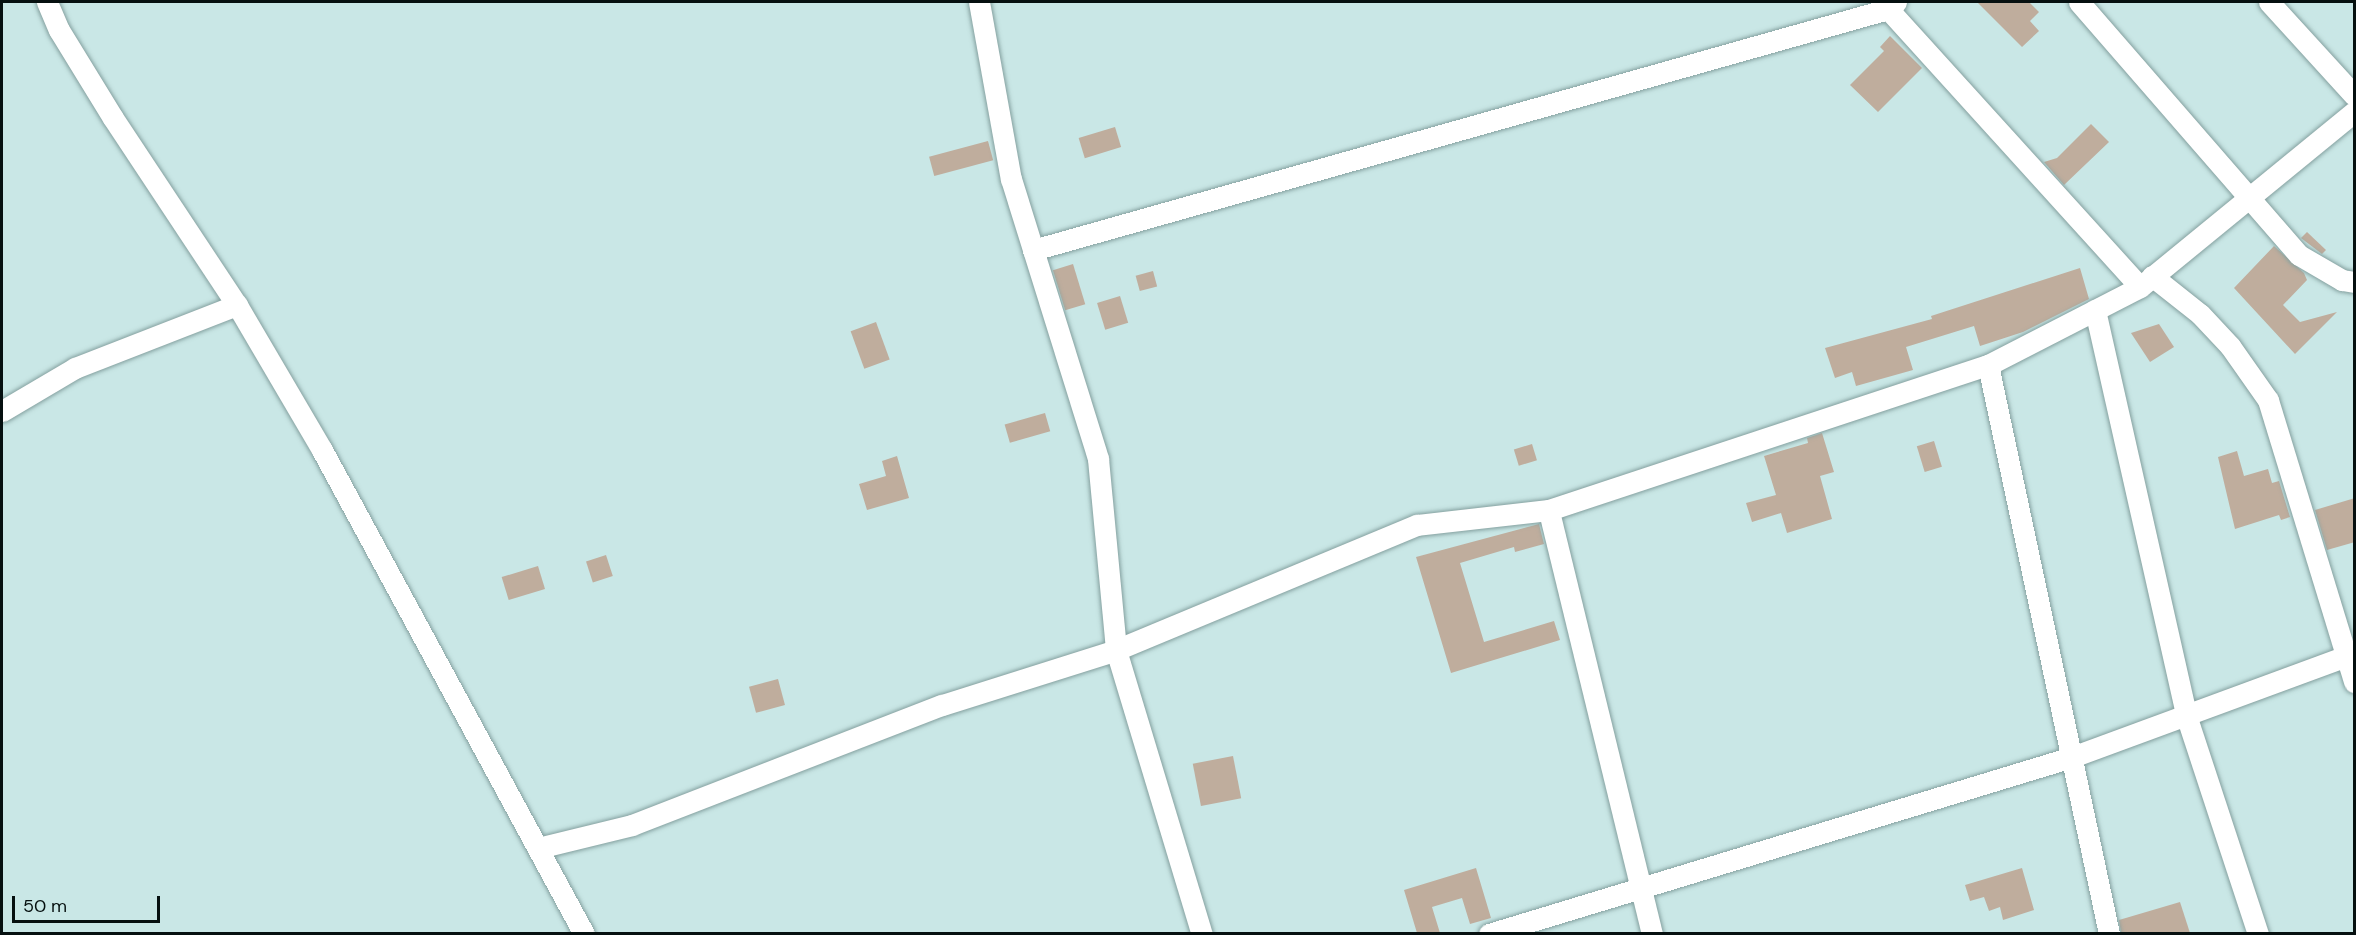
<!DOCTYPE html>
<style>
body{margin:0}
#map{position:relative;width:2356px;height:935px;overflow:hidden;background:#c9e7e6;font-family:"DM Sans",sans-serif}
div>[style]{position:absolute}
.building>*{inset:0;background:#bfad9d;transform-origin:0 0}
.roads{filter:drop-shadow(0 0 2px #84a09f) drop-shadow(0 0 2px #84a09f)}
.minor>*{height:21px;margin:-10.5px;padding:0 10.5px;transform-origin:10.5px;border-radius:10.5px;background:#fff}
span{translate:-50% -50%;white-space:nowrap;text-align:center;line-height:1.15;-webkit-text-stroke:4.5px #c9e7e6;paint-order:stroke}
.frame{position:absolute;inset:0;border:3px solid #061010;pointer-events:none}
.scale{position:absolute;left:12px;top:896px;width:148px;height:27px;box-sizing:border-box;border:3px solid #061010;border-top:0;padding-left:8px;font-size:18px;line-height:21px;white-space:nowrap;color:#061010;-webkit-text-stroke:4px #c9e7e6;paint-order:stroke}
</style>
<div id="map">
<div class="building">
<i style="clip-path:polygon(1977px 2px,2029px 2px,2039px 12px,2030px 21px,2039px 31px,2022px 47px)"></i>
<i style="clip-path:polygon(1890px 36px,1922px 68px,1878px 112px,1850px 85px,1884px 51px,1880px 47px)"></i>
<i style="clip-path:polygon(2091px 124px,2109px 142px,2064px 185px,2044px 162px,2057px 158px)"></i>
<i style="left:1115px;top:127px;width:21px;height:38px;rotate:73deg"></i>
<i style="left:988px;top:141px;width:20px;height:61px;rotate:75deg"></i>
<i style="clip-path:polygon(2307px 232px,2326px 250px,2322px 254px,2301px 238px)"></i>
<i style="clip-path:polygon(2274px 246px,2304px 273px,2307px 280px,2283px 305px,2300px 322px,2337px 312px,2295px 354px,2234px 288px)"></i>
<i style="left:1073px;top:264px;width:42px;height:21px;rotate:73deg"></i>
<i style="clip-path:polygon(2080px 268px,2089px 299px,2023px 332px,1980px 346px,1974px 326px,1906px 347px,1913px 370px,1856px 386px,1852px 372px,1835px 378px,1825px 348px,1932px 319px,1931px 316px)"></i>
<i style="left:1153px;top:271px;width:16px;height:18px;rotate:75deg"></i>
<i style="left:1120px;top:296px;width:28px;height:24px;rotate:73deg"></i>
<i style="left:876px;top:322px;width:40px;height:27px;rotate:70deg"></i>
<i style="clip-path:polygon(2159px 324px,2174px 347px,2150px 362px,2131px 333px)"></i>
<i style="left:1045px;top:413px;width:19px;height:42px;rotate:74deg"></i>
<i style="clip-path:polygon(1822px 433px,1834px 472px,1820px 476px,1832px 519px,1787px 533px,1781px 513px,1752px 522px,1746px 503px,1776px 495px,1764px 456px,1808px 443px,1807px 438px)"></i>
<i style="left:1934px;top:441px;width:27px;height:18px;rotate:73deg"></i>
<i style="left:1532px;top:444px;width:17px;height:19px;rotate:73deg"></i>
<i style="clip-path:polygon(2237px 451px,2244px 476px,2268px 469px,2272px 483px,2279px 481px,2290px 517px,2281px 520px,2279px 515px,2235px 529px,2218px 457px)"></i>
<i style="clip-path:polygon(897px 456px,909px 498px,867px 510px,859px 484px,886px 476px,882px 461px)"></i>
<i style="clip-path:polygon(2355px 498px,2355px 542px,2327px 550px,2315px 510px)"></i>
<i style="clip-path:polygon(1539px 524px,1544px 544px,1515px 552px,1514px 547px,1460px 563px,1484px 642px,1554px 621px,1560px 640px,1451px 673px,1416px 557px)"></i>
<i style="left:606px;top:555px;width:22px;height:21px;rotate:72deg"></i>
<i style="left:538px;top:566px;width:24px;height:38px;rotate:73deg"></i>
<i style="left:778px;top:679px;width:27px;height:30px;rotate:75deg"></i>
<i style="left:1233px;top:756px;width:43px;height:41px;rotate:79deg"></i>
<i style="clip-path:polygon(1476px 868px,1491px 918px,1470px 924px,1462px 898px,1432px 907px,1440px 933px,1417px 933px,1404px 890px)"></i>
<i style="clip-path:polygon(2022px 868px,2034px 910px,2003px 920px,2000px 907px,1989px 911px,1984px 897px,1970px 901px,1965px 885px)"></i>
<i style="clip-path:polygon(2180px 902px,2190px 933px,2121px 933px,2119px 920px)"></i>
</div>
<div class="roads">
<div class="minor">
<i style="left:47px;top:2px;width:30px;rotate:67deg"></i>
<i style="left:59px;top:30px;width:103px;rotate:58.5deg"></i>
<i style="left:113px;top:118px;width:224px;rotate:56.5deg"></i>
<i style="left:979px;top:2px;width:180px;rotate:79.8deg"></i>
<i style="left:1011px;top:179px;width:293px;rotate:72.7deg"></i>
<i style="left:1098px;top:459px;width:192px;rotate:84.6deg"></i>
<i style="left:1116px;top:650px;width:297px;rotate:73.2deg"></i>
<i style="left:1896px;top:2px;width:11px;rotate:139deg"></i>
<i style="left:1888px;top:9px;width:375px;rotate:47.8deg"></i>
<i style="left:2079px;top:2px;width:335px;rotate:49deg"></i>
<i style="left:2299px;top:255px;width:50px;rotate:30.2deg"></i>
<i style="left:2342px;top:280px;width:12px;rotate:9deg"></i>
<i style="left:2269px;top:2px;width:126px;rotate:47.6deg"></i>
<i style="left:1033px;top:250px;width:888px;rotate:-15.74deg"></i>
<i style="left:2152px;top:276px;width:61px;rotate:38.4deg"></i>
<i style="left:2200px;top:314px;width:44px;rotate:46.8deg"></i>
<i style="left:2230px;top:346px;width:66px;rotate:54.9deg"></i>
<i style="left:2268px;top:400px;width:295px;rotate:73deg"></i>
<i style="left:2095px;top:310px;width:415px;rotate:77.3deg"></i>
<i style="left:2186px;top:715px;width:231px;rotate:71.8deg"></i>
<i style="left:1988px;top:365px;width:171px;rotate:-27.2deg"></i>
<i style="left:2140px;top:287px;width:276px;rotate:-39.3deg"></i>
<i style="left:2px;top:411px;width:85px;rotate:-30.5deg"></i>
<i style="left:75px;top:368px;width:174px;rotate:-21.3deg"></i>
<i style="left:237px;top:305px;width:168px;rotate:59.6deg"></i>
<i style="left:322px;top:450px;width:550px;rotate:61.57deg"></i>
<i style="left:538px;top:848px;width:97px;rotate:-13.7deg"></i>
<i style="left:632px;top:825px;width:332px;rotate:-21.2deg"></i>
<i style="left:942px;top:705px;width:182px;rotate:-17.5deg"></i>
<i style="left:1116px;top:650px;width:326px;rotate:-22.6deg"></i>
<i style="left:1417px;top:525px;width:133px;rotate:-6.5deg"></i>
<i style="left:1489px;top:934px;width:609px;rotate:-16.89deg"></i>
<i style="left:2072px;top:757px;width:301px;rotate:-20.2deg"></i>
<i style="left:1652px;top:934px;width:436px;rotate:-103.7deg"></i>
<i style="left:1549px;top:510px;width:462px;rotate:-18.3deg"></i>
<i style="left:1988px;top:365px;width:582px;rotate:77.99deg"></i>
</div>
</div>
<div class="frame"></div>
<div class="scale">50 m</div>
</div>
